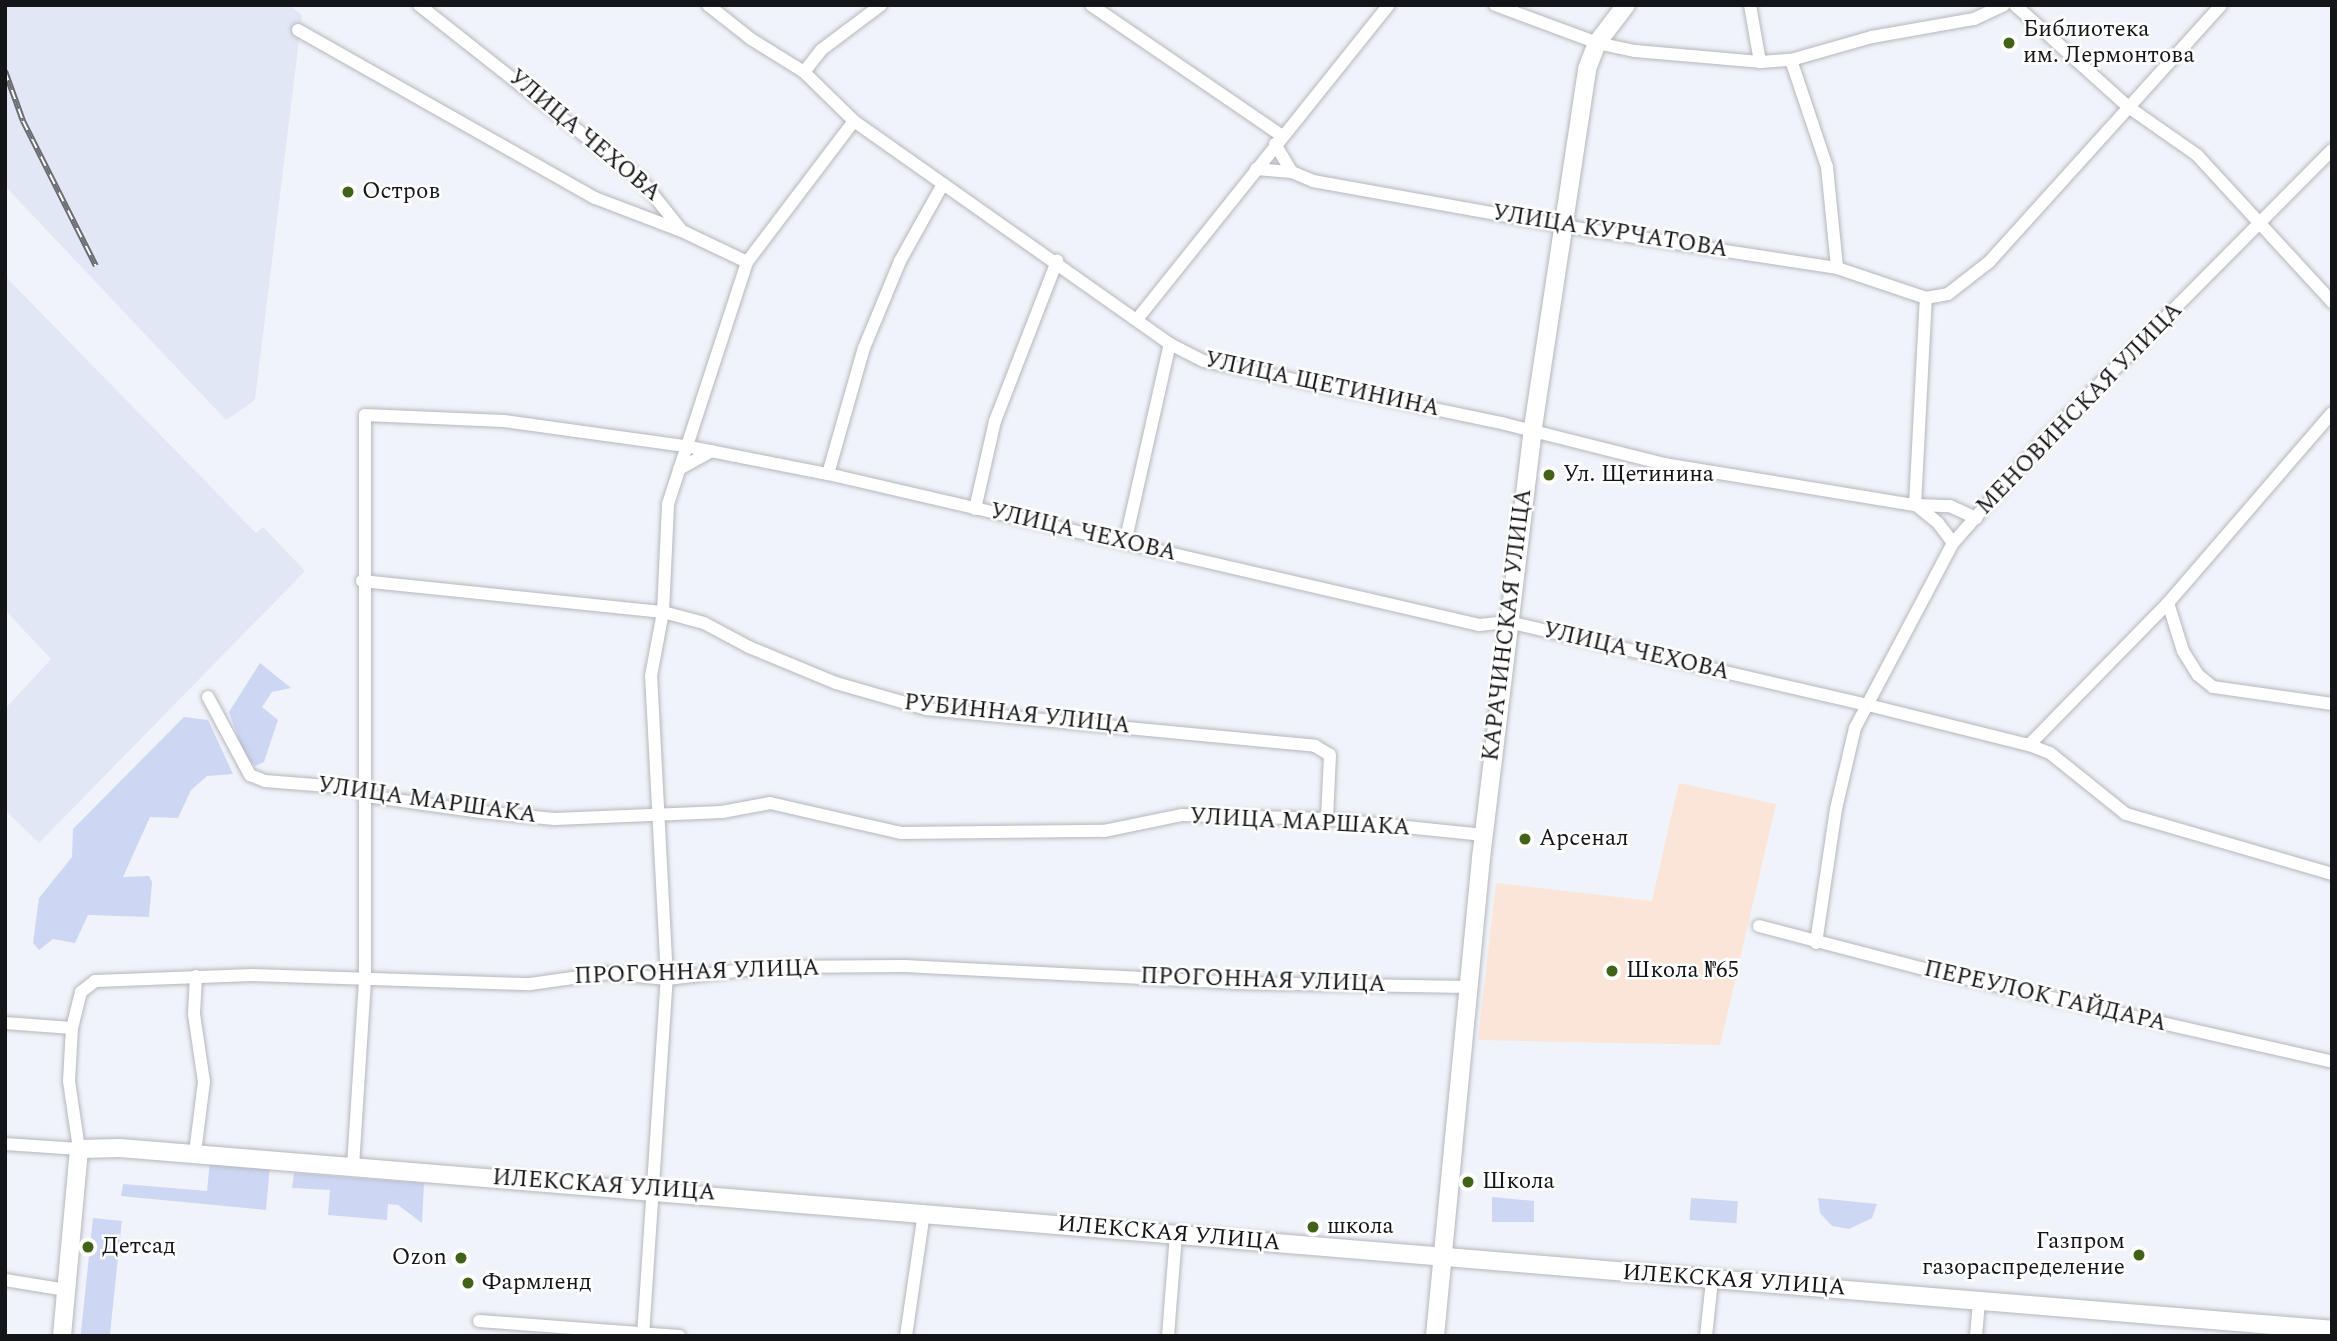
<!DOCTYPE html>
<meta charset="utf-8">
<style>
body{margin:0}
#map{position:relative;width:2337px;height:1341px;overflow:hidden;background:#f1f3fa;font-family:Spectral,serif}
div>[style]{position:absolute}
.built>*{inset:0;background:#e2e7f5}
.education>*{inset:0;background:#fbe4d8}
.green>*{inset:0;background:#cdd6f2;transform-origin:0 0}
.roads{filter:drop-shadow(0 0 2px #b5b7bd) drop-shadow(0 0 2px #b5b7bd)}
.street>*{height:12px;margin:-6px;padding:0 6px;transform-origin:6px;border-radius:6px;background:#fff}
.secondary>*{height:18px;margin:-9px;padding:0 9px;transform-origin:9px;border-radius:9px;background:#fff}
.rail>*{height:6px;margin-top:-3px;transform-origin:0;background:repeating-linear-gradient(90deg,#fff 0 10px,#6b6c71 0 20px);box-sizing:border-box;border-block:2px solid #6b6c71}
.dots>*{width:19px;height:19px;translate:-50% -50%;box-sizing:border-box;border:4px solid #fff;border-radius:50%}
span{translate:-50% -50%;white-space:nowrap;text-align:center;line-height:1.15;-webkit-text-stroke:5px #fff;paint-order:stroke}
.poi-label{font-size:23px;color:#141518}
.left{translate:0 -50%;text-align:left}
.right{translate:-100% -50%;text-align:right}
.street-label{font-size:23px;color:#141518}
.frame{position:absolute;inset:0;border:7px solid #141518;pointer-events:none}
</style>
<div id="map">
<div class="built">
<i style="clip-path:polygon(5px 5px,289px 5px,302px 15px,255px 400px,226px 420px,5px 186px)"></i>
<i style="clip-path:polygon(5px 276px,256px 533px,263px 527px,305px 571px,39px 843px,5px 810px,5px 709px,51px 659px,5px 610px)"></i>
</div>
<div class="education">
<i style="clip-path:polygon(1679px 783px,1776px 804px,1720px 1045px,1478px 1040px,1496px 883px,1652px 901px)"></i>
</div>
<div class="green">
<i style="clip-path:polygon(260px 663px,291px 688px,272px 692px,262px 707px,278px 720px,264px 762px,255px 766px,245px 757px,229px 712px)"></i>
<i style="clip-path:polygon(184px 717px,208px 720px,233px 774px,207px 776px,191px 790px,178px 818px,150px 817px,123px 877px,149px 876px,152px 882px,149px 917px,88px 915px,75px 943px,53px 939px,39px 950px,33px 943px,39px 898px,72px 857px,73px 829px)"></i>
<i style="clip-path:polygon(210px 1160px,270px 1165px,266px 1210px,121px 1196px,123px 1184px,207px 1191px)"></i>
<i style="clip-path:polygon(294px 1173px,424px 1183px,422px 1223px,398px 1205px,388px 1204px,387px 1220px,328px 1215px,330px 1190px,292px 1188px)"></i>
<i style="clip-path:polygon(1492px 1197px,1534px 1201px,1534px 1222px,1492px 1222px)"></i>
<i style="left:1691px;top:1198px;width:47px;height:22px;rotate:4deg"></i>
<i style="clip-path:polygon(1818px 1198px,1877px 1204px,1872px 1218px,1849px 1229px,1832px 1226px,1820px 1213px)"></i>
<i style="left:93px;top:1218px;width:29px;height:118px;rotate:6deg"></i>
</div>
<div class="roads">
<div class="street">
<i style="left:419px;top:5px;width:285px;rotate:38.3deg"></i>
<i style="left:643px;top:182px;width:63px;rotate:51.5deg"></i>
<i style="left:682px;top:231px;width:72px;rotate:25.5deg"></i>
<i style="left:708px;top:5px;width:55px;rotate:38.3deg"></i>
<i style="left:751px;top:39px;width:62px;rotate:31.9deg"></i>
<i style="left:804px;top:72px;width:70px;rotate:44.4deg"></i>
<i style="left:854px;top:121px;width:387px;rotate:35.2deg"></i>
<i style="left:1170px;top:344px;width:38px;rotate:27deg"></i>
<i style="left:1204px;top:361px;width:308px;rotate:11.8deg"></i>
<i style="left:1505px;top:424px;width:164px;rotate:14.1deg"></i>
<i style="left:1664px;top:464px;width:254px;rotate:9.3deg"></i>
<i style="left:1915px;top:505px;width:35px;rotate:2deg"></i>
<i style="left:1950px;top:506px;width:29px;rotate:25deg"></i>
<i style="left:1091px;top:5px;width:230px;rotate:34.4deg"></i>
<i style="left:1495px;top:5px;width:109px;rotate:20.4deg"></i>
<i style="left:1597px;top:43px;width:39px;rotate:12deg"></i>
<i style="left:1635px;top:51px;width:125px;rotate:5deg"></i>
<i style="left:1760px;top:62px;width:31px;rotate:-4deg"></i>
<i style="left:1791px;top:60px;width:84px;rotate:-15.9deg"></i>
<i style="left:1872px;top:37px;width:104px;rotate:-10deg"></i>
<i style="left:1974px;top:19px;width:33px;rotate:-25deg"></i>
<i style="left:1750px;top:5px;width:58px;rotate:80deg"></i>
<i style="left:2015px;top:5px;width:151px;rotate:42deg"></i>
<i style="left:2127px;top:106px;width:85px;rotate:35deg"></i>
<i style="left:2197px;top:155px;width:200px;rotate:47.4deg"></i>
<i style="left:298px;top:30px;width:341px;rotate:29.5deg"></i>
<i style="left:595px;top:198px;width:93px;rotate:20.8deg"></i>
<i style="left:1791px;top:60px;width:113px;rotate:71.4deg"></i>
<i style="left:1827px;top:167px;width:101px;rotate:84.3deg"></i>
<i style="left:804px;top:72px;width:28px;rotate:-52deg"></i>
<i style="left:821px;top:50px;width:75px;rotate:-36.9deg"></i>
<i style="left:1275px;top:144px;width:33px;rotate:59deg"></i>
<i style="left:1292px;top:172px;width:23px;rotate:23deg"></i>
<i style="left:1313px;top:181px;width:254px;rotate:10.2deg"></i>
<i style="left:1563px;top:226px;width:277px;rotate:8.7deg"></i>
<i style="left:1837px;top:268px;width:94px;rotate:18.6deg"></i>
<i style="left:1926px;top:298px;width:22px;rotate:-10deg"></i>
<i style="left:1948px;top:294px;width:52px;rotate:-38deg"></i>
<i style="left:1989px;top:262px;width:346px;rotate:-47.9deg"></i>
<i style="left:1256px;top:169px;width:36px;rotate:5deg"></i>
<i style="left:1138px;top:318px;width:401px;rotate:-51.3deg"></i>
<i style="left:679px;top:469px;width:37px;rotate:-29deg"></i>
<i style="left:828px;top:474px;width:131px;rotate:-74.1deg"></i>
<i style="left:864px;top:348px;width:94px;rotate:-67.5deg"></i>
<i style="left:900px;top:261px;width:88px;rotate:-60.8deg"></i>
<i style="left:1915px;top:505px;width:207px;rotate:-87deg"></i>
<i style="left:1916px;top:505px;width:28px;rotate:39deg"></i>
<i style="left:1938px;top:523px;width:25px;rotate:53deg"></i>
<i style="left:975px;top:509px;width:90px;rotate:-77.2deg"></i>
<i style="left:995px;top:421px;width:172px;rotate:-68.8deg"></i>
<i style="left:1125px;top:543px;width:204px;rotate:-77.3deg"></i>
<i style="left:362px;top:581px;width:303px;rotate:5.9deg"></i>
<i style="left:663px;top:612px;width:42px;rotate:15deg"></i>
<i style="left:704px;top:623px;width:51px;rotate:28.1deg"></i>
<i style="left:749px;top:647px;width:94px;rotate:22.5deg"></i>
<i style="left:836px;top:683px;width:94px;rotate:16.1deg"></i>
<i style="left:926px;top:709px;width:391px;rotate:5.4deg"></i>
<i style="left:1315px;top:746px;width:17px;rotate:31deg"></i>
<i style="left:1330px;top:755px;width:64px;rotate:92.7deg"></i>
<i style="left:2168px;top:603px;width:50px;rotate:72.6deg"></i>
<i style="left:2183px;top:651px;width:28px;rotate:58deg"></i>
<i style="left:2198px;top:675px;width:19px;rotate:39deg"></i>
<i style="left:2213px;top:687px;width:120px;rotate:8.1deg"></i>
<i style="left:208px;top:697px;width:89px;rotate:61.7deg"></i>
<i style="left:250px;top:775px;width:16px;rotate:22deg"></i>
<i style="left:265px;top:781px;width:88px;rotate:4.5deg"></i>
<i style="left:353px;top:788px;width:16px;rotate:30deg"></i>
<i style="left:367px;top:796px;width:115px;rotate:8deg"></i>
<i style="left:481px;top:812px;width:74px;rotate:5.4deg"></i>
<i style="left:555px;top:819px;width:167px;rotate:-2.4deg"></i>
<i style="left:722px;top:812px;width:49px;rotate:-10.6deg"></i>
<i style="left:770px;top:803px;width:134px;rotate:12.9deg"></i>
<i style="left:901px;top:833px;width:203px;rotate:-0.6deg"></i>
<i style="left:1104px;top:831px;width:80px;rotate:-11.6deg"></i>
<i style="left:1182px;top:815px;width:145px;rotate:1.6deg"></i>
<i style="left:1327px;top:819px;width:158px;rotate:5.8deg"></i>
<i style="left:2029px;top:745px;width:199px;rotate:-45.6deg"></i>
<i style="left:2168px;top:603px;width:251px;rotate:-49.2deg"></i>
<i style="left:1759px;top:926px;width:171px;rotate:14.6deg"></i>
<i style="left:1924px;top:969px;width:418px;rotate:12.8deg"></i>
<i style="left:1816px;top:943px;width:135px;rotate:-81.5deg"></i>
<i style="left:1836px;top:809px;width:83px;rotate:-76.8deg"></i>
<i style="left:1855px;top:728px;width:209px;rotate:-62.1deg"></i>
<i style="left:1953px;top:543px;width:136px;rotate:-48.6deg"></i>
<i style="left:2043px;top:441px;width:410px;rotate:-45.2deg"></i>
<i style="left:5px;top:1023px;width:67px;rotate:4.3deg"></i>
<i style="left:5px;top:1144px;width:74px;rotate:3.9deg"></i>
<i style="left:79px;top:1149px;width:69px;rotate:-98.4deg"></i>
<i style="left:69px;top:1081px;width:53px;rotate:-86.8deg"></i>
<i style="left:72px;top:1028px;width:37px;rotate:-76deg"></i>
<i style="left:81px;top:992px;width:18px;rotate:-38deg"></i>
<i style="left:95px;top:981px;width:157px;rotate:-2.2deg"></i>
<i style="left:252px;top:975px;width:278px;rotate:1.9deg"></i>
<i style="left:530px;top:984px;width:79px;rotate:-8deg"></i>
<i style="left:608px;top:973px;width:59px;rotate:5.8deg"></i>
<i style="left:667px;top:979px;width:105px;rotate:-6.6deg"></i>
<i style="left:771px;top:967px;width:133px;rotate:-0.4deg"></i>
<i style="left:904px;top:966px;width:332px;rotate:2.9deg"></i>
<i style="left:1236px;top:983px;width:232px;rotate:1deg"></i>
<i style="left:195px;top:1153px;width:72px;rotate:-82.8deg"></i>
<i style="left:204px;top:1082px;width:69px;rotate:-98.4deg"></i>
<i style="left:194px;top:1014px;width:38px;rotate:-87deg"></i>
<i style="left:353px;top:1166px;width:188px;rotate:-86.3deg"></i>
<i style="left:365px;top:978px;width:563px;rotate:-90deg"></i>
<i style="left:365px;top:415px;width:139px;rotate:2.5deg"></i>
<i style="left:504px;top:421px;width:183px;rotate:7.9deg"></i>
<i style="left:685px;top:446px;width:146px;rotate:11.1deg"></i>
<i style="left:828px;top:474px;width:668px;rotate:13.06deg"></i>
<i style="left:1479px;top:625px;width:29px;rotate:-6deg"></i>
<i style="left:1508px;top:622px;width:369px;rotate:13deg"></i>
<i style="left:1868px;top:705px;width:166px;rotate:14deg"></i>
<i style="left:2029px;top:745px;width:22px;rotate:21deg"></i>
<i style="left:2050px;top:753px;width:97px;rotate:38.8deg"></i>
<i style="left:2126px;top:814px;width:215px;rotate:16.2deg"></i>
<i style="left:5px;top:1280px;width:62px;rotate:9.3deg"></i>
<i style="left:479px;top:1321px;width:201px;rotate:4.3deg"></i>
<i style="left:643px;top:1336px;width:358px;rotate:-86.2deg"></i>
<i style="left:667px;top:979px;width:303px;rotate:-93deg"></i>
<i style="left:651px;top:676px;width:65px;rotate:-79.4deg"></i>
<i style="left:663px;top:612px;width:108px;rotate:-87.3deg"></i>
<i style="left:668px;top:504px;width:255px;rotate:-71.9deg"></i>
<i style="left:747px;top:262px;width:177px;rotate:-52.8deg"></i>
<i style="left:906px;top:1336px;width:125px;rotate:-81.7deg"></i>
<i style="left:1168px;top:1336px;width:101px;rotate:-85.5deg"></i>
<i style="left:1706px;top:1336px;width:55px;rotate:-83.8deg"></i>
<i style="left:1976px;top:1336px;width:35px;rotate:-85deg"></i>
</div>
<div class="secondary">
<i style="left:62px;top:1336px;width:188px;rotate:-84.8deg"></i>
<i style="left:79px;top:1149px;width:41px;rotate:-1.4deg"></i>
<i style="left:120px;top:1148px;width:2219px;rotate:4.7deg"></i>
<i style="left:1435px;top:1336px;width:480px;rotate:-84.5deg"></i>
<i style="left:1481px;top:858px;width:427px;rotate:-83.1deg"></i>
<i style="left:1532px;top:434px;width:369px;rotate:-81.4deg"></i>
<i style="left:1587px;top:69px;width:28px;rotate:-69deg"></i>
<i style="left:1597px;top:43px;width:48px;rotate:-52.7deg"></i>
</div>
</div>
<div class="rail">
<i style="left:5px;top:71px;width:53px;rotate:70.2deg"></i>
<i style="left:23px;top:121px;width:162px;rotate:63.3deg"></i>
</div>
<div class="dots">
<i style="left:2009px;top:43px;background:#426218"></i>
<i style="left:348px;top:192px;background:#426218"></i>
<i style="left:1549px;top:475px;background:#426218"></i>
<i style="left:1525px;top:839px;background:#426218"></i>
<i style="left:1612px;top:971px;background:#426218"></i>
<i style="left:1468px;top:1182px;background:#426218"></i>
<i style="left:1313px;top:1227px;background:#426218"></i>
<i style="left:88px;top:1247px;background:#426218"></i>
<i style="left:2139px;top:1255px;background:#426218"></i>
<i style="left:461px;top:1258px;background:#426218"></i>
<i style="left:468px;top:1283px;background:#426218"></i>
</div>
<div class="poi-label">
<span class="left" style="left:2023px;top:43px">Библиотека<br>им. Лермонтова</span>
<span class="left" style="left:362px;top:192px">Остров</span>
<span class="left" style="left:1563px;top:475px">Ул. Щетинина</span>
<span class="left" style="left:1539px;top:839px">Арсенал</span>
<span class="left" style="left:1626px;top:971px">Школа №65</span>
<span class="left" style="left:1482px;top:1182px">Школа</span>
<span class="left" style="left:1327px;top:1227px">школа</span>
<span class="right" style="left:2125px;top:1255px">Газпром<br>газораспределение</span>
<span class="left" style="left:102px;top:1247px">Детсад</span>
<span class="right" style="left:447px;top:1258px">Ozon</span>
<span class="left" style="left:482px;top:1283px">Фармленд</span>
</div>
<div class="street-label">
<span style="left:584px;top:136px;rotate:40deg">УЛИЦА ЧЕХОВА</span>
<span style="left:1610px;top:232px;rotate:9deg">УЛИЦА КУРЧАТОВА</span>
<span style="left:1322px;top:385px;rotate:12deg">УЛИЦА ЩЕТИНИНА</span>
<span style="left:2080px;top:409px;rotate:-46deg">МЕНОВИНСКАЯ УЛИЦА</span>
<span style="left:1083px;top:533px;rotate:13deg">УЛИЦА ЧЕХОВА</span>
<span style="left:1508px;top:625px;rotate:-83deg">КАРАЧИНСКАЯ УЛИЦА</span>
<span style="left:1636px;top:652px;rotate:13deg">УЛИЦА ЧЕХОВА</span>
<span style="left:1017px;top:715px;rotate:6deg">РУБИННАЯ УЛИЦА</span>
<span style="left:427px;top:801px;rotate:8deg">УЛИЦА МАРШАКА</span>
<span style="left:1300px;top:823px;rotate:3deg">УЛИЦА МАРШАКА</span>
<span style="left:697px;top:973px;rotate:-2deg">ПРОГОННАЯ УЛИЦА</span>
<span style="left:1263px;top:981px;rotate:2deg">ПРОГОННАЯ УЛИЦА</span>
<span style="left:2045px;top:997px;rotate:13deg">ПЕРЕУЛОК ГАЙДАРА</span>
<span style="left:604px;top:1186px;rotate:4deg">ИЛЕКСКАЯ УЛИЦА</span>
<span style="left:1169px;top:1234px;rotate:5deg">ИЛЕКСКАЯ УЛИЦА</span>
<span style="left:1734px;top:1281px;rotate:4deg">ИЛЕКСКАЯ УЛИЦА</span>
</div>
<div class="frame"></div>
</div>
